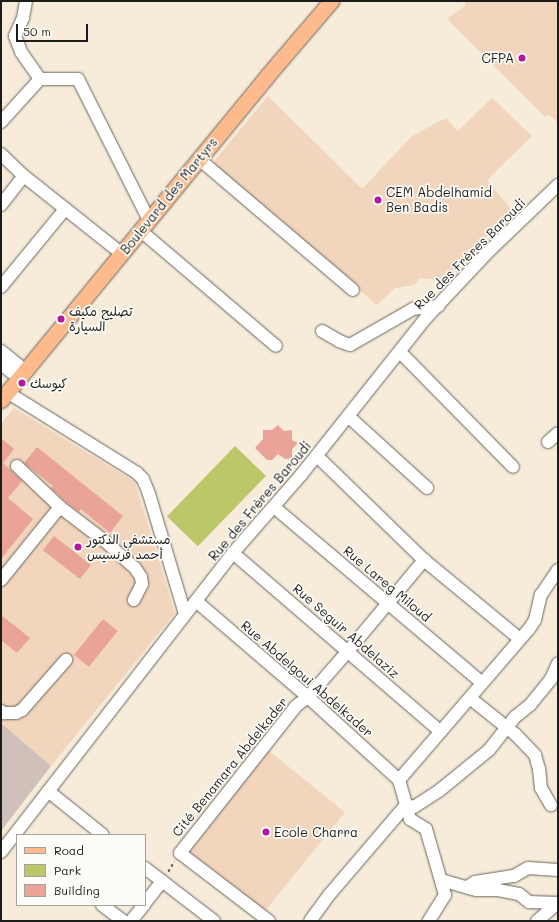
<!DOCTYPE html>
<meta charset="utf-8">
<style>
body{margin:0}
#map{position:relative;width:559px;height:922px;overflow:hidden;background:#f7ecda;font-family:Mali,"Playpen Sans Arabic",sans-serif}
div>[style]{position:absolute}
.built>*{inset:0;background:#f2d5bd;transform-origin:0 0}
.industrial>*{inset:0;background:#cfc1ba}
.green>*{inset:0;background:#bbc769;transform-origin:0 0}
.building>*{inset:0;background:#eaa397;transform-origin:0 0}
.path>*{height:1.5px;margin-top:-0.75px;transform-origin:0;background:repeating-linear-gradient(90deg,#69655e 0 3px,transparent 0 6px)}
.roads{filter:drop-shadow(0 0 1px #69655e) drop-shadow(0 0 1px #69655e)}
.minor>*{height:12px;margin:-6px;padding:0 6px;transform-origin:6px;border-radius:6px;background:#fff}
.major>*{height:15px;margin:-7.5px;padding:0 7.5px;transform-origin:7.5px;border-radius:7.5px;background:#fcba8d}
.dots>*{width:11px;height:11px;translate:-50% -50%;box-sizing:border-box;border:2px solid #fdfcf7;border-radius:50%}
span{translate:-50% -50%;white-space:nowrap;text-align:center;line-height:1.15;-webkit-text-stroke:3.5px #fdfcf7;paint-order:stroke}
.poi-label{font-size:13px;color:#1c1c1c}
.right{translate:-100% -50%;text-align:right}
.left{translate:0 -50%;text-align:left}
.street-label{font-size:13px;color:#1c1c1c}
.frame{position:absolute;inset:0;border:2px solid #1c1c1c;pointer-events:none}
.legend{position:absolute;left:16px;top:834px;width:130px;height:72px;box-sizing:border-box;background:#fdfcf7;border:1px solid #a3a29f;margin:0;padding:5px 7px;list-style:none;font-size:12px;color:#1c1c1c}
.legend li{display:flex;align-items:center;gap:8px;height:20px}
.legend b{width:20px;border:1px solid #a3a29f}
.scale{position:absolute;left:16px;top:24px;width:72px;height:18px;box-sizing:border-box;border:2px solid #1c1c1c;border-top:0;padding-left:5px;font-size:12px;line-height:14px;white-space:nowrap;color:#1c1c1c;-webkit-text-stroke:3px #fdfcf7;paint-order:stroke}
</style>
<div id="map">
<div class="built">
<i style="clip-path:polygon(464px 1px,558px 1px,558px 123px,549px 114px,545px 117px,447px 19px,466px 5px)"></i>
<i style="clip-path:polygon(268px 96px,362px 189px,412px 136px,446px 118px,458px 131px,492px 98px,532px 136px,487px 180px,513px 211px,443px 280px,420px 278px,414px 285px,395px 288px,377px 305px,211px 165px)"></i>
<i style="clip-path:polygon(14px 408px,135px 482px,175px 613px,51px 766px,1px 723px,1px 424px)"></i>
<i style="left:268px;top:750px;width:99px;height:130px;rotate:39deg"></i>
</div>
<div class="industrial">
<i style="clip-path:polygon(1px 723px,51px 766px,1px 831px)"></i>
</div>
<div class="green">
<i style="left:235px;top:446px;width:43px;height:98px;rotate:44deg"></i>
</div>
<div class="building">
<i style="clip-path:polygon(278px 425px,284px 431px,292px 430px,292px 440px,298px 443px,292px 449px,292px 458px,285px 459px,278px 454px,272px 460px,267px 460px,255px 448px,263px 439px,263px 430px,272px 430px)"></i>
<i style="clip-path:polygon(1px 438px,14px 449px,3px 463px,22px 481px,8px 498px,33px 519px,1px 559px)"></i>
<i style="clip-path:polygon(37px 447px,123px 516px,110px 533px,81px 509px,79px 512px,65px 501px,51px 488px,53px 486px,24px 463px)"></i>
<i style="left:54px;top:536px;width:47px;height:18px;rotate:38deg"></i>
<i style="clip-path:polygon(1px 615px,30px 638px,17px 653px,1px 640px)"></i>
<i style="left:103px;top:619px;width:19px;height:46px;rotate:39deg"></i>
</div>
<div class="path">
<i style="left:168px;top:872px;width:12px;rotate:-59deg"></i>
</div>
<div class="roads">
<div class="minor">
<i style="left:26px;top:1px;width:17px;rotate:100deg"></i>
<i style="left:23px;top:18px;width:20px;rotate:114deg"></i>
<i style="left:15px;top:36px;width:17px;rotate:69deg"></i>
<i style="left:21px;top:52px;width:33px;rotate:55deg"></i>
<i style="left:40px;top:79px;width:38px"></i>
<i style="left:78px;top:79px;width:158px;rotate:63.3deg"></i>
<i style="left:1px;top:122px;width:58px;rotate:-47.8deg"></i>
<i style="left:1px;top:154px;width:32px;rotate:44deg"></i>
<i style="left:24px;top:176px;width:125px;rotate:38.5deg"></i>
<i style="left:199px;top:159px;width:202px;rotate:40.4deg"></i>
<i style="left:1px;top:205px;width:37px;rotate:-52deg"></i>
<i style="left:141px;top:231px;width:177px;rotate:40.4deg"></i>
<i style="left:1px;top:287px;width:101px;rotate:-50.6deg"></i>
<i style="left:322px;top:331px;width:20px;rotate:30deg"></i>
<i style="left:339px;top:341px;width:12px;rotate:20deg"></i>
<i style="left:350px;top:345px;width:73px;rotate:-29.7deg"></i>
<i style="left:413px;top:309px;width:26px;rotate:-7deg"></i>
<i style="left:1px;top:351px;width:32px;rotate:39deg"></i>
<i style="left:400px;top:352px;width:161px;rotate:45.5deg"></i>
<i style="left:1px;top:364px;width:23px;rotate:38deg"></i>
<i style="left:7px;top:392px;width:153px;rotate:31.9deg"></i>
<i style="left:137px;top:473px;width:8px;rotate:45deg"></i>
<i style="left:143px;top:479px;width:16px;rotate:68deg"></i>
<i style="left:149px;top:494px;width:125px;rotate:73.3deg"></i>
<i style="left:348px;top:416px;width:107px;rotate:42.3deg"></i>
<i style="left:548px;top:442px;width:13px;rotate:-42deg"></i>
<i style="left:317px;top:456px;width:149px;rotate:44.2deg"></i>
<i style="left:424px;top:560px;width:124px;rotate:39.5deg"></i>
<i style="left:17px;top:466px;width:59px;rotate:43.6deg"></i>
<i style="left:60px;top:507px;width:58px;rotate:37.3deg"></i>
<i style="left:106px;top:542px;width:39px;rotate:42deg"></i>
<i style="left:135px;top:568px;width:11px;rotate:56deg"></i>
<i style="left:141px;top:577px;width:7px;rotate:82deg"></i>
<i style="left:142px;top:584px;width:18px;rotate:117deg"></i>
<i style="left:274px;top:507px;width:272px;rotate:40.2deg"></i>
<i style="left:233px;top:553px;width:274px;rotate:40.7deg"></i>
<i style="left:1px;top:580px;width:94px;rotate:-51.1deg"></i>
<i style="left:196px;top:601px;width:148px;rotate:40.6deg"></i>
<i style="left:308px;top:697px;width:123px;rotate:42.4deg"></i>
<i style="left:399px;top:780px;width:26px;rotate:74deg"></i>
<i style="left:406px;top:805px;width:118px;rotate:130.5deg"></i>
<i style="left:329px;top:895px;width:32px;rotate:126deg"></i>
<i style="left:470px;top:698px;width:58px;rotate:38.7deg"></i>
<i style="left:515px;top:734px;width:29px;rotate:46deg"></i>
<i style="left:535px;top:755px;width:15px;rotate:74deg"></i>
<i style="left:539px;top:769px;width:19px;rotate:84deg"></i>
<i style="left:541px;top:788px;width:20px;rotate:60deg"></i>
<i style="left:1px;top:711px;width:4px;rotate:34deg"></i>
<i style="left:4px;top:713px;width:12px"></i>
<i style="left:16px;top:713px;width:7px;rotate:-27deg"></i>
<i style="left:22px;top:710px;width:67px;rotate:-48.7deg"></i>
<i style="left:399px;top:780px;width:199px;rotate:-49.3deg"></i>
<i style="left:529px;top:629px;width:11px;rotate:-56deg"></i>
<i style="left:535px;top:620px;width:26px;rotate:-77deg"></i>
<i style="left:541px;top:595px;width:30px;rotate:-56deg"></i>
<i style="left:48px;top:791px;width:70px;rotate:38.7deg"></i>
<i style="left:406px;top:805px;width:8px;rotate:14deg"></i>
<i style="left:414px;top:807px;width:31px;rotate:-33deg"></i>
<i style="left:440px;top:790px;width:63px;rotate:-39.2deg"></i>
<i style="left:489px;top:750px;width:42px;rotate:-51.8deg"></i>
<i style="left:515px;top:717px;width:19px;rotate:-39deg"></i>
<i style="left:530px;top:705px;width:33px;rotate:-51deg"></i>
<i style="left:551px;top:679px;width:17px;rotate:-66deg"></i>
<i style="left:406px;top:805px;width:15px;rotate:74deg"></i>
<i style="left:410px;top:819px;width:19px;rotate:32deg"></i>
<i style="left:426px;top:829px;width:69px;rotate:73.9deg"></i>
<i style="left:445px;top:895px;width:31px;rotate:122deg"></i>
<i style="left:1px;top:852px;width:378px;rotate:-52.2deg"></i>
<i style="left:233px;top:553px;width:103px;rotate:-48.9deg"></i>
<i style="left:301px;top:475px;width:201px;rotate:-51.5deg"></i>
<i style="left:426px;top:318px;width:88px;rotate:-46.8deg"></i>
<i style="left:486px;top:254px;width:100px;rotate:-43.8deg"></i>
<i style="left:145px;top:868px;width:87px;rotate:37.5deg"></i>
<i style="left:441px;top:880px;width:37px;rotate:16deg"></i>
<i style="left:477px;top:890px;width:21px"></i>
<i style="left:498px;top:890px;width:21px;rotate:11deg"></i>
<i style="left:519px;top:894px;width:13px;rotate:39deg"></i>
<i style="left:529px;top:902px;width:29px;rotate:2deg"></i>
<i style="left:467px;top:887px;width:9px;rotate:-32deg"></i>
<i style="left:475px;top:882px;width:39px;rotate:-9deg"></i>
<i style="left:514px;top:876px;width:16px;rotate:-30deg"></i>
<i style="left:528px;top:868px;width:30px;rotate:4deg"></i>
<i style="left:145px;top:903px;width:28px;rotate:-52deg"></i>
<i style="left:102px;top:905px;width:26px;rotate:37deg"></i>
<i style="left:131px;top:921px;width:21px;rotate:-51deg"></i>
<i style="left:269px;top:921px;width:112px;rotate:-142.6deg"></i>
<i style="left:180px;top:853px;width:187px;rotate:-51.7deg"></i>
<i style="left:296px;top:706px;width:15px;rotate:-37deg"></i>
<i style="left:308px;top:697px;width:61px;rotate:-49deg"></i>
<i style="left:348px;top:651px;width:119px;rotate:-50.1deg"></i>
<i style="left:537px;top:921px;width:28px;rotate:-41deg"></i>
</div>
<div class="major">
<i style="left:1px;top:400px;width:419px;rotate:-50.6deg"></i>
<i style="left:267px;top:76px;width:99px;rotate:-49.5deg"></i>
</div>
</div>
<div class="dots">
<i style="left:522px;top:58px;background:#b5179e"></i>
<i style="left:378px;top:200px;background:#b5179e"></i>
<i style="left:61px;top:319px;background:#b5179e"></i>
<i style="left:22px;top:383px;background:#b5179e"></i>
<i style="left:78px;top:547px;background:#b5179e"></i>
<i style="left:266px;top:832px;background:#b5179e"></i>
</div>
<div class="poi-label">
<span class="right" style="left:514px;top:58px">CFPA</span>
<span class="left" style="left:386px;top:200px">CEM Abdelhamid<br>Ben Badis</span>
<span class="left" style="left:69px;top:319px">تصليح مكيف<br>السيارة</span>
<span class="left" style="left:30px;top:383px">كيوسك</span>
<span class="left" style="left:87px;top:547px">مستشفى الدكتور<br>أحمد فرنسيس</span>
<span class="left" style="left:274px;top:832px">Ecole Charra</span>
</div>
<div class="street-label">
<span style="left:169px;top:196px;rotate:-51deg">Boulevard des Martyrs</span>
<span style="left:470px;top:254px;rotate:-45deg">Rue des Frères Baroudi</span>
<span style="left:260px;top:501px;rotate:-50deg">Rue des Frères Baroudi</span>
<span style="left:387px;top:584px;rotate:40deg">Rue Lareg Miloud</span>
<span style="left:346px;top:631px;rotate:41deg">Rue Seguir Abdelaziz</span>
<span style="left:307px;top:679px;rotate:41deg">Rue Abdelgoui Abdelkader</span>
<span style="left:230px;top:767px;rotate:-51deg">Cité Benamara Abdelkader</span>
</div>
<div class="frame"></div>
<ul class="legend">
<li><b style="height:5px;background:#fcba8d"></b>Road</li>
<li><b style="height:11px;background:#bbc769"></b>Park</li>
<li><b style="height:11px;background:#eaa397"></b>Building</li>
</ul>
<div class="scale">50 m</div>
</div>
